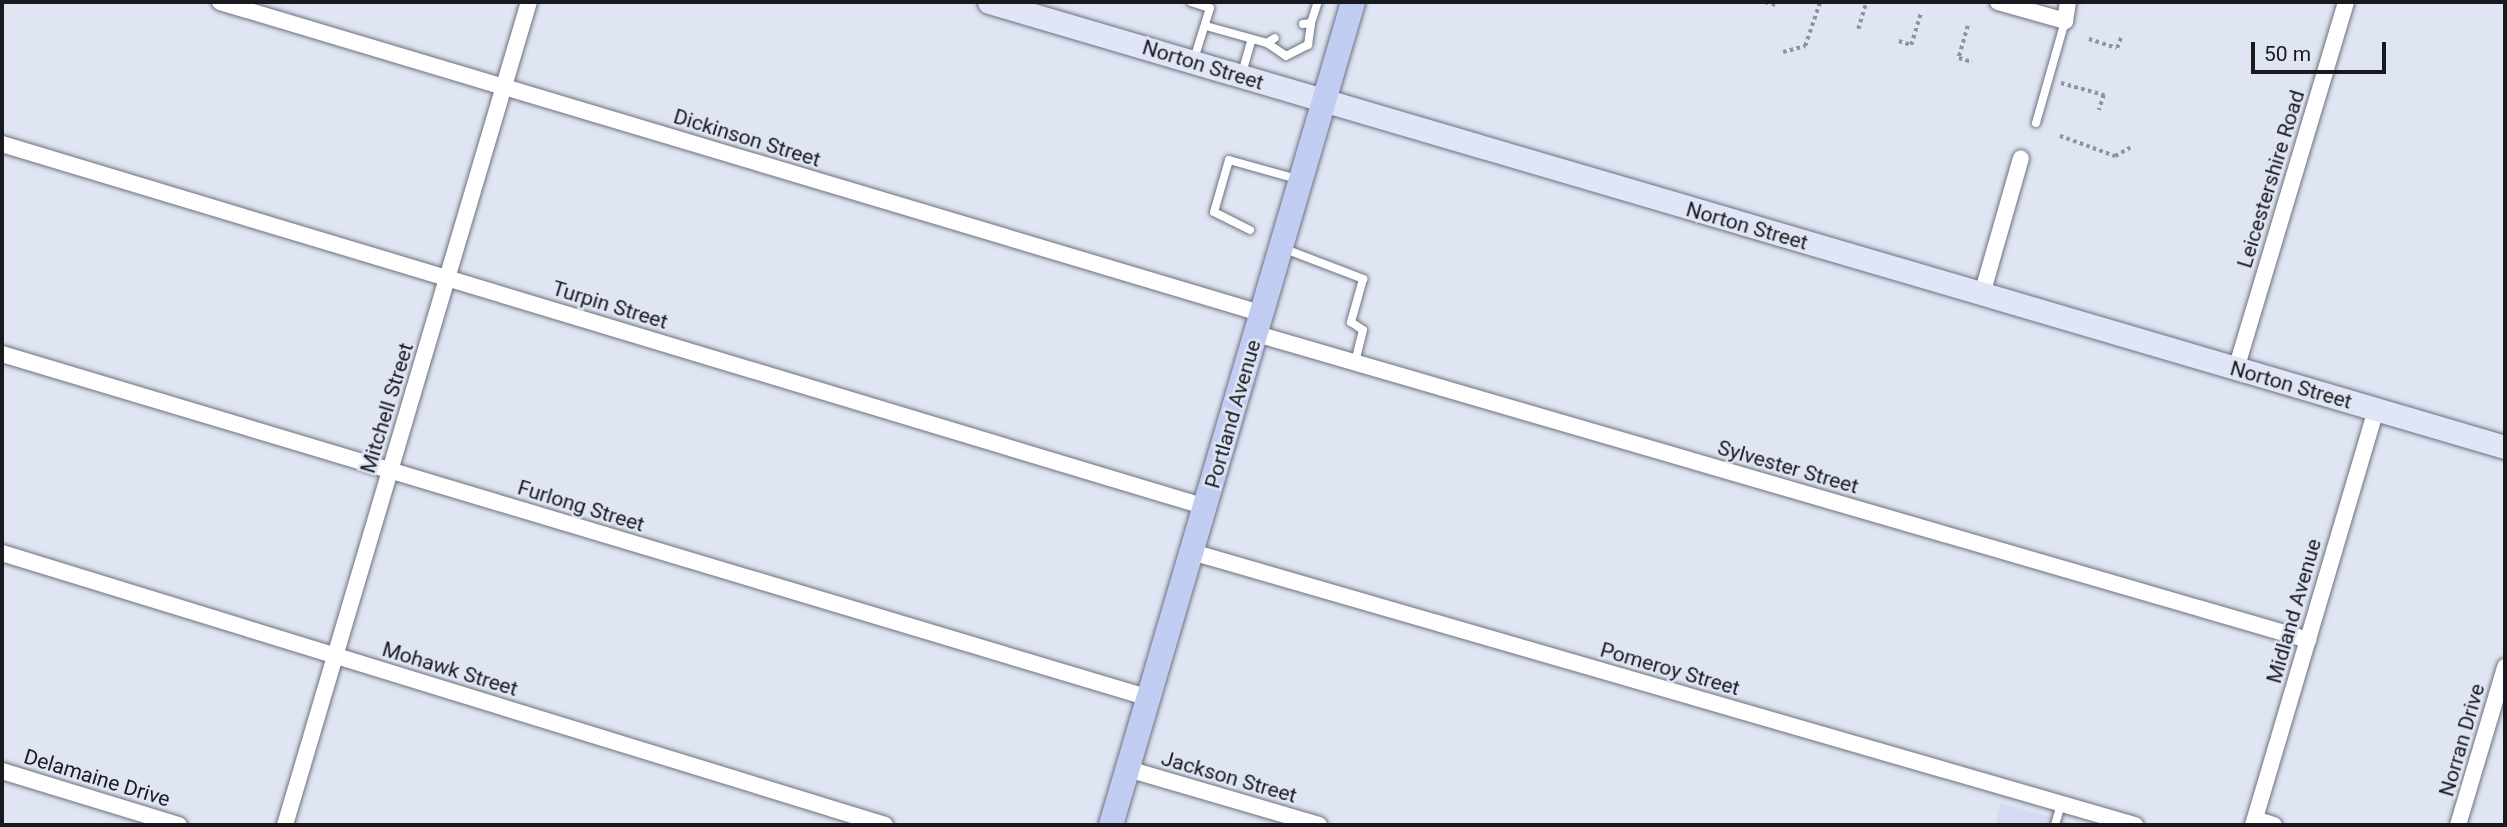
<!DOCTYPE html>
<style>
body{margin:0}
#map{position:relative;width:2507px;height:827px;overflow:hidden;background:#e0e5f4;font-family:Roboto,sans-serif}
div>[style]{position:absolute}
.built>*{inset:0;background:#d4dbf1}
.path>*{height:3.5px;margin-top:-1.75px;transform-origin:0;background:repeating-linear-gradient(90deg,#8f939d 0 3.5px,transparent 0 7px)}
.roads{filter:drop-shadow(0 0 2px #6d717f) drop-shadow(0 0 2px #6d717f)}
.lane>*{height:8px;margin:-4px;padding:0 4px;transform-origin:4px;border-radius:4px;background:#fff}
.street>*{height:16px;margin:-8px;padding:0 8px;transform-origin:8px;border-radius:8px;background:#fff}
.secondary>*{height:23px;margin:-11.5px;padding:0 11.5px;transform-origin:11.5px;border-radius:11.5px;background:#e0e6f8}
.primary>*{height:24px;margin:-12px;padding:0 12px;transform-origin:12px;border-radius:12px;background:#c1ccf2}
span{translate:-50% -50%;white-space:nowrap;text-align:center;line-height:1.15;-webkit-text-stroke:5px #e0e5f4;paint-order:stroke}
.street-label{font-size:21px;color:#181a1f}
.frame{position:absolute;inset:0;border:4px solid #181a1f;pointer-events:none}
.scale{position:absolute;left:2251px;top:42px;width:135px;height:32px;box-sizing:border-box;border:4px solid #181a1f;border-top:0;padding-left:9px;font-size:21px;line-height:24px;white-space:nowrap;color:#181a1f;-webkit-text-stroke:5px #e0e5f4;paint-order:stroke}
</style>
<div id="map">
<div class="built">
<i style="clip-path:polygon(2001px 803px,2078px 825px,1995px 825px)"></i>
</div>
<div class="path">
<i style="left:1765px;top:2px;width:11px;rotate:15deg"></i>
<i style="left:1968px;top:26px;width:33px;rotate:106deg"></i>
<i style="left:1959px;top:58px;width:14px;rotate:17deg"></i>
<i style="left:1858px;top:29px;width:28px;rotate:-73deg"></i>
<i style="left:2089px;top:39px;width:29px;rotate:18deg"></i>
<i style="left:2117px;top:48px;width:12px;rotate:-70deg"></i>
<i style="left:1899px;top:41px;width:13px;rotate:18deg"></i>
<i style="left:1911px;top:45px;width:34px;rotate:-73deg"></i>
<i style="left:1783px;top:52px;width:23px;rotate:-15deg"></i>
<i style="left:1805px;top:46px;width:46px;rotate:-71.2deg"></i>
<i style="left:2061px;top:83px;width:45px;rotate:15.6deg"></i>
<i style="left:2104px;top:95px;width:16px;rotate:108deg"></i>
<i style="left:2060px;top:136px;width:59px;rotate:20deg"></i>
<i style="left:2115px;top:156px;width:21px;rotate:-29deg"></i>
</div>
<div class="roads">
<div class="lane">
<i style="left:1191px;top:2px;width:20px;rotate:18deg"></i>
<i style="left:1210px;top:8px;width:53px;rotate:107.4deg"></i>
<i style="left:1303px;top:24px;width:8px;rotate:-7deg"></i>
<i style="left:1311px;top:23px;width:22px;rotate:-72deg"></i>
<i style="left:1206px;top:26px;width:63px;rotate:15.6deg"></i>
<i style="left:1267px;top:43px;width:9px;rotate:-32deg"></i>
<i style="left:1267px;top:43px;width:23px;rotate:34deg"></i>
<i style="left:1286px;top:56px;width:25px;rotate:-27deg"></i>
<i style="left:1308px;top:45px;width:22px;rotate:-82deg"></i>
<i style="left:1242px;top:73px;width:35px;rotate:-74deg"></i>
<i style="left:2036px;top:123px;width:106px;rotate:-74.1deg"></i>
<i style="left:1250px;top:230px;width:40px;rotate:-153.4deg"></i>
<i style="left:1214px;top:212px;width:54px;rotate:-73.9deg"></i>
<i style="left:1229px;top:160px;width:71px;rotate:15.6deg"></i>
<i style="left:1285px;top:249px;width:84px;rotate:21deg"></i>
<i style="left:1363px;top:279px;width:45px;rotate:105.6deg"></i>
<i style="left:1351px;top:322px;width:14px;rotate:34deg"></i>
<i style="left:1363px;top:330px;width:34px;rotate:104deg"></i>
<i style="left:2055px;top:825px;width:22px;rotate:-74deg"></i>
</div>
<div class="street">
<i style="left:220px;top:2px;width:1089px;rotate:16.65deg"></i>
<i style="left:1998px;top:2px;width:70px;rotate:15.8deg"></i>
<i style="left:2065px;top:21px;width:19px;rotate:-81deg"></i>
<i style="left:2px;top:144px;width:1258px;rotate:16.78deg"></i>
<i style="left:1982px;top:294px;width:141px;rotate:-74deg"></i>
<i style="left:1257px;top:334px;width:1095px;rotate:16.23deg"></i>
<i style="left:2px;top:354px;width:1197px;rotate:16.69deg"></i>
<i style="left:2236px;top:369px;width:383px;rotate:-73.3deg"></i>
<i style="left:1192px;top:552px;width:982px;rotate:16.15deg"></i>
<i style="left:2px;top:553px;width:924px;rotate:17.12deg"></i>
<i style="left:1128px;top:769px;width:199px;rotate:16.3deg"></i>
<i style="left:2px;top:771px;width:185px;rotate:17deg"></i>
<i style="left:2255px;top:819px;width:20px;rotate:18deg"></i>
<i style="left:285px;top:825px;width:858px;rotate:-73.49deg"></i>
<i style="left:2253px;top:825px;width:433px;rotate:-73.5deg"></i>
<i style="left:2458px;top:825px;width:165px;rotate:-73.4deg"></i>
</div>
<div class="secondary">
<i style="left:989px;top:2px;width:1580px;rotate:16.36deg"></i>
</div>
<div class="primary">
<i style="left:1111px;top:825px;width:858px;rotate:-73.61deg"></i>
</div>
</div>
<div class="street-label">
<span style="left:1203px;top:65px;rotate:17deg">Norton Street</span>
<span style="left:747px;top:138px;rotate:17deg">Dickinson Street</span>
<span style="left:2271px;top:179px;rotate:-73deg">Leicestershire Road</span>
<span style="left:1747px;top:226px;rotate:16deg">Norton Street</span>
<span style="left:610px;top:305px;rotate:17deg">Turpin Street</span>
<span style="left:2291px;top:385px;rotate:16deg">Norton Street</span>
<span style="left:387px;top:408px;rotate:-73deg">Mitchell Street</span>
<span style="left:1233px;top:414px;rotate:-74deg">Portland Avenue</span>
<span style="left:1788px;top:467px;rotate:16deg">Sylvester Street</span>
<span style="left:581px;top:506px;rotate:17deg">Furlong Street</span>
<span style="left:2294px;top:611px;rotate:-74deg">Midland Avenue</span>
<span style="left:450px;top:669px;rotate:17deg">Mohawk Street</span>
<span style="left:1670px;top:669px;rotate:16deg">Pomeroy Street</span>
<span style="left:2462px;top:740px;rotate:-74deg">Norran Drive</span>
<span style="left:1229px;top:777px;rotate:16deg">Jackson Street</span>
<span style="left:97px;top:778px;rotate:17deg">Delamaine Drive</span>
</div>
<div class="frame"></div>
<div class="scale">50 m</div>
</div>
